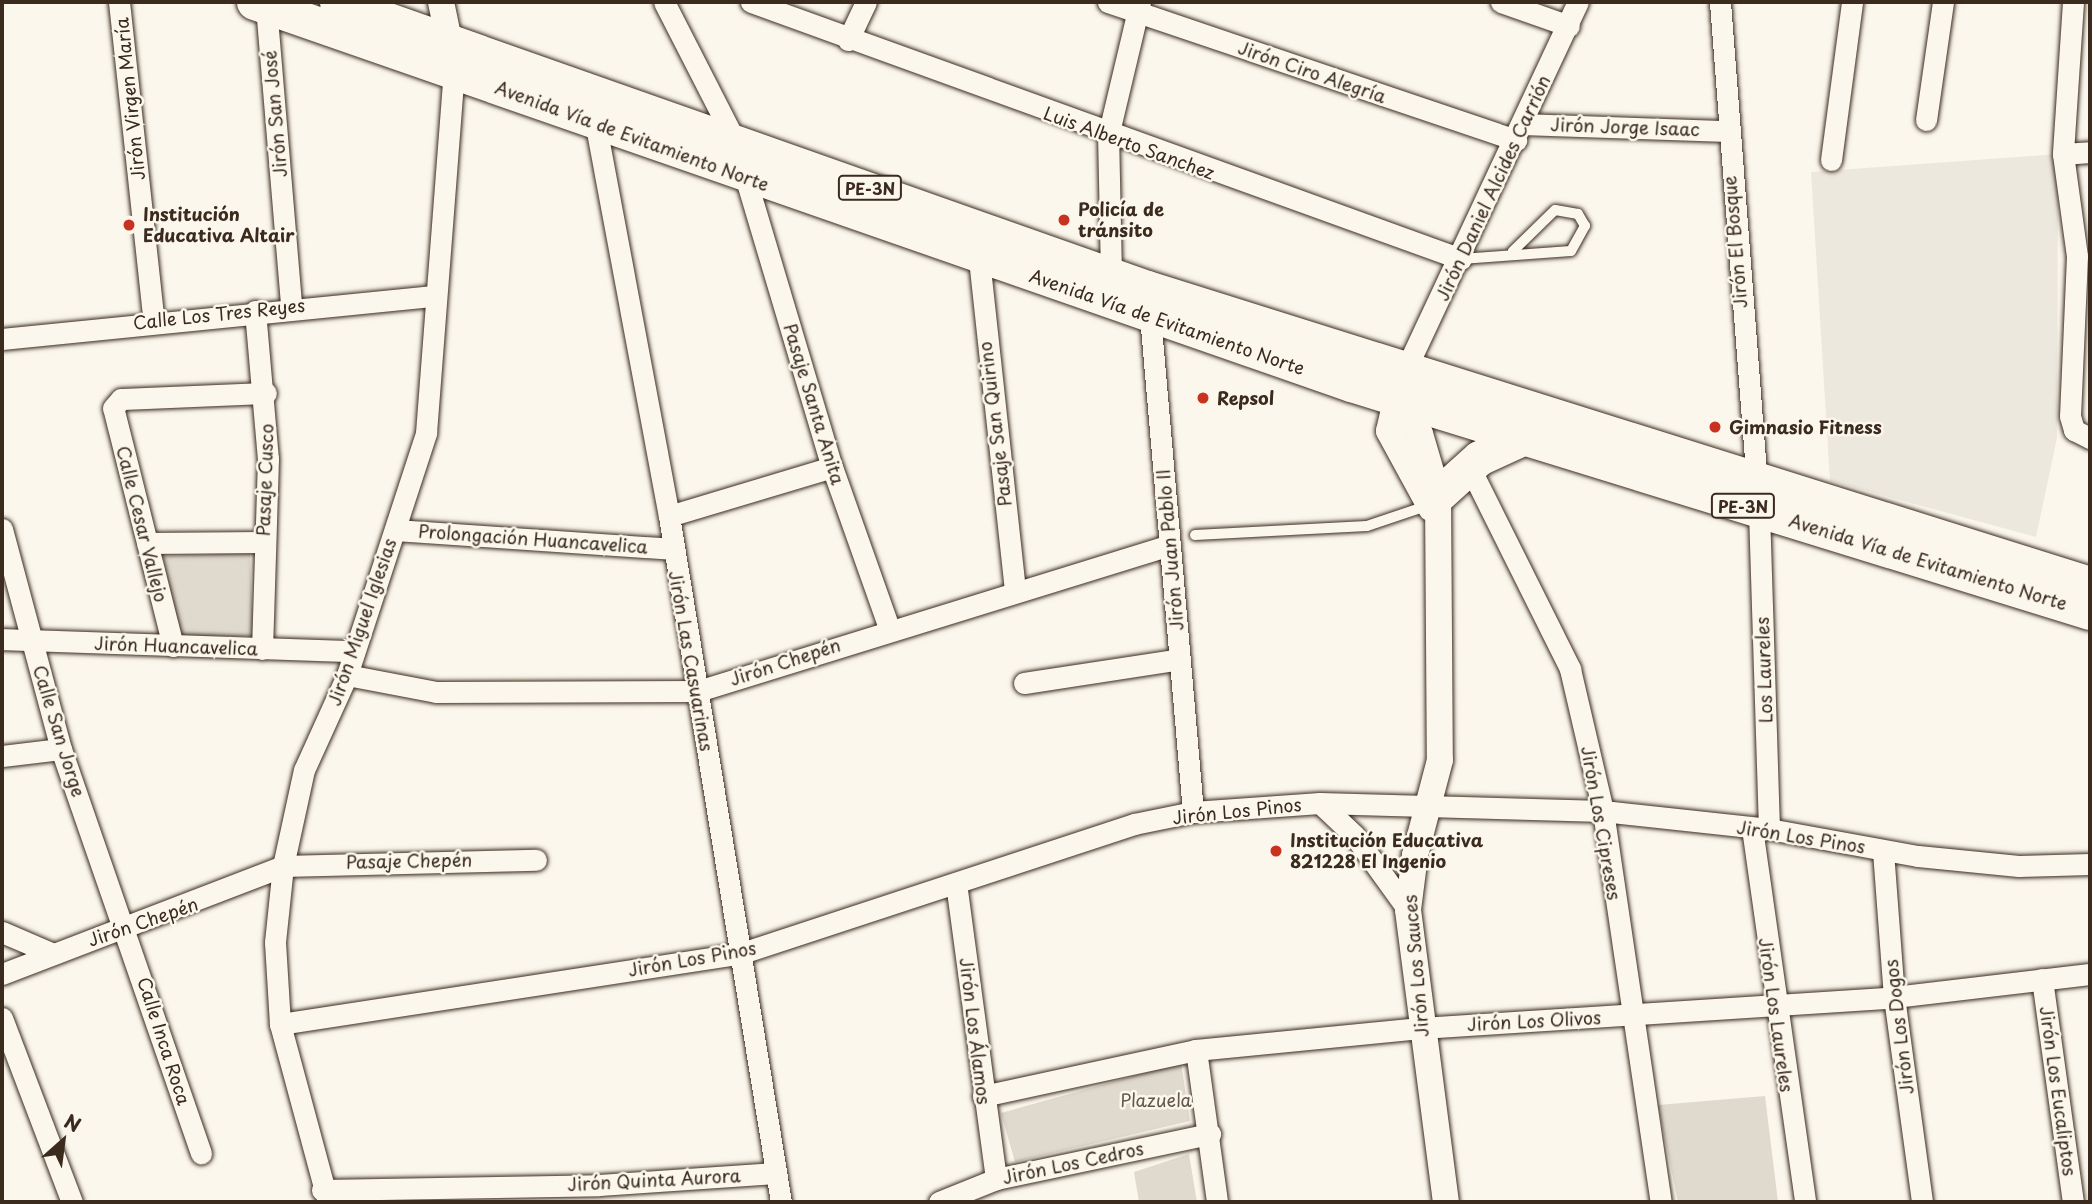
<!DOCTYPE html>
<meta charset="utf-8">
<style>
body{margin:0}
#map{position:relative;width:2092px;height:1204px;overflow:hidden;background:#fbf7ec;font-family:"Playpen Sans",sans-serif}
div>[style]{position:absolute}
.built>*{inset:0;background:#ede8dd}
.green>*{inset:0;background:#dfd9ce}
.roads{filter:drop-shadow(0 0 2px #3b2a1e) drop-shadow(0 0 2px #3b2a1e)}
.service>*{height:10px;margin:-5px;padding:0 5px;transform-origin:5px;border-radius:5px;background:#fbf7ec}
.minor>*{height:21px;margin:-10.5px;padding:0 10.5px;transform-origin:10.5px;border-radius:10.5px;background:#fbf7ec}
.tertiary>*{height:26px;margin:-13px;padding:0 13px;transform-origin:13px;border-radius:13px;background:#fbf7ec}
.trunk>*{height:35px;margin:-17.5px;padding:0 17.5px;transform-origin:17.5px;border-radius:17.5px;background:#fbf7ec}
.dots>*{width:19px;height:19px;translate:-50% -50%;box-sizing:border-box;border:4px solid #fbf7ec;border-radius:50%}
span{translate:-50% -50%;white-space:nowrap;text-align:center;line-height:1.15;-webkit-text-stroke:5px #fbf7ec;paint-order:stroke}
.shield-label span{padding:2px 5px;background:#fbf7ec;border:2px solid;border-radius:5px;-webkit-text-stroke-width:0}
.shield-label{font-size:16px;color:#3b2a1e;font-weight:700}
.street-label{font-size:18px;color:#3b2a1e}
.poi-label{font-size:18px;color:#3b2a1e;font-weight:700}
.left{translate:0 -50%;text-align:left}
.park-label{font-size:18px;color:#64564a}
.frame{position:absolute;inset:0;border:4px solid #3b2a1e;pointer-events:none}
.north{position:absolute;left:28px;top:1106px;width:70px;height:70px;-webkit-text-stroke:5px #fbf7ec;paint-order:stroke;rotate:28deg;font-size:19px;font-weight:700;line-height:28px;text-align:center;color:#3b2a1e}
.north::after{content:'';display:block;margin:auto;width:24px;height:32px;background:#3b2a1e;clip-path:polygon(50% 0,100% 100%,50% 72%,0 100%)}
</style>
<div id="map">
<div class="built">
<i style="clip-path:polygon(2058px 154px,2057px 438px,2036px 537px,1830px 481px,1811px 172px)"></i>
</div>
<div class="green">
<i style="clip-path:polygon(250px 553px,253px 636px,180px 636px,163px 556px)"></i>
<i style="clip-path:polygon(1181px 1063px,1190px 1121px,1015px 1162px,1001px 1113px)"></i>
<i style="clip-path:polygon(1765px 1096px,1778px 1202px,1678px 1202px,1658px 1105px)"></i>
<i style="clip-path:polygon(1189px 1154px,1197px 1202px,1139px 1202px,1134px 1172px)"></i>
</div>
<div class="roads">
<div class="service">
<i style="left:1461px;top:259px;width:110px;rotate:-4.2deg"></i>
<i style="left:1571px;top:251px;width:29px;rotate:-61deg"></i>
<i style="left:1585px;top:226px;width:14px;rotate:-120deg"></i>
<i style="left:1578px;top:214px;width:23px;rotate:-170deg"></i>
<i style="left:1555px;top:210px;width:59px;rotate:135.7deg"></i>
<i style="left:1195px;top:535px;width:172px;rotate:-3deg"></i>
<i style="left:1367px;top:526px;width:65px;rotate:-18.7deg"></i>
</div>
<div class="minor">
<i style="left:119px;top:2px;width:322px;rotate:83.8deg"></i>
<i style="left:664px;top:2px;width:154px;rotate:62.9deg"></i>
<i style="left:734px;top:139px;width:342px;rotate:73.4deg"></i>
<i style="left:832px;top:467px;width:171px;rotate:70.5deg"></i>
<i style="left:751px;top:2px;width:755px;rotate:19.9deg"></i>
<i style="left:1108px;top:2px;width:431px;rotate:18.7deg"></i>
<i style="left:1501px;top:2px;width:72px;rotate:19.4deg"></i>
<i style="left:1720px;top:2px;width:510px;rotate:85.62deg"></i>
<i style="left:1759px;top:511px;width:318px;rotate:88.2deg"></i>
<i style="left:2073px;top:2px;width:152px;rotate:93.8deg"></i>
<i style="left:2063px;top:154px;width:103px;rotate:82.2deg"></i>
<i style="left:2077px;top:256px;width:160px;rotate:92.5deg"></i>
<i style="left:2070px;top:416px;width:15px;rotate:74deg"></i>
<i style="left:2074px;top:430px;width:18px;rotate:27deg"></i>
<i style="left:266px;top:6px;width:300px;rotate:85.2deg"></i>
<i style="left:848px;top:40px;width:42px;rotate:-64.7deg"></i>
<i style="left:1926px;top:120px;width:119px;rotate:-81.8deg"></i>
<i style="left:595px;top:121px;width:402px;rotate:79.4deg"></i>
<i style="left:669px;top:516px;width:695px;rotate:80.73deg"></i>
<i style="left:1524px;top:124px;width:201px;rotate:2deg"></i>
<i style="left:2063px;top:154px;width:27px;rotate:-4deg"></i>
<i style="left:1831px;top:160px;width:159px;rotate:-82.4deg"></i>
<i style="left:979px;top:259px;width:331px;rotate:83.8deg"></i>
<i style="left:1111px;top:275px;width:139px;rotate:-91.2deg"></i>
<i style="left:1108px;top:136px;width:138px;rotate:-76.6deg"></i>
<i style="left:1149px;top:304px;width:510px;rotate:85.05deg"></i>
<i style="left:255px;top:311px;width:149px;rotate:85deg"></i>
<i style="left:268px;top:459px;width:190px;rotate:91.8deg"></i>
<i style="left:2px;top:339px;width:436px;rotate:-5.7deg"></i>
<i style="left:1404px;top:373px;width:410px;rotate:-64.9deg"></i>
<i style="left:1469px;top:466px;width:227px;rotate:63.5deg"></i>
<i style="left:1570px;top:669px;width:146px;rotate:76.9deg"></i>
<i style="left:1603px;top:811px;width:395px;rotate:81.6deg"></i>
<i style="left:669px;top:516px;width:170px;rotate:-16.7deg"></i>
<i style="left:2px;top:529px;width:228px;rotate:75deg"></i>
<i style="left:61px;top:749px;width:428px;rotate:70.9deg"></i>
<i style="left:395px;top:530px;width:277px;rotate:3.9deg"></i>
<i style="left:147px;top:543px;width:116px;rotate:-0.5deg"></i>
<i style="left:2px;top:639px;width:349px;rotate:2deg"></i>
<i style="left:173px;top:646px;width:245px;rotate:-104.1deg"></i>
<i style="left:113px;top:408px;width:12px;rotate:-48deg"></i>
<i style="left:121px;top:399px;width:145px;rotate:-2.4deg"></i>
<i style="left:347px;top:675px;width:91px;rotate:10.8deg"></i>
<i style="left:436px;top:692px;width:262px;rotate:-0.2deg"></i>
<i style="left:698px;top:691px;width:494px;rotate:-17.2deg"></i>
<i style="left:1024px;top:683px;width:158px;rotate:-8.7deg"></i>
<i style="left:2px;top:756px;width:59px;rotate:-6.8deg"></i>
<i style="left:1320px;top:803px;width:47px;rotate:43.3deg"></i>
<i style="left:1354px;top:835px;width:92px;rotate:54.2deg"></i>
<i style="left:1752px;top:828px;width:378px;rotate:81.9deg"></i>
<i style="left:1883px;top:851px;width:146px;rotate:85.7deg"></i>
<i style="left:1894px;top:997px;width:207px;rotate:82.2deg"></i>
<i style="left:956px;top:883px;width:299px;rotate:82.3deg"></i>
<i style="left:2px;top:932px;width:53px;rotate:23.2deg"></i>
<i style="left:2px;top:974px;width:301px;rotate:-21deg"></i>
<i style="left:283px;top:866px;width:253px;rotate:-1.4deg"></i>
<i style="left:2042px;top:979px;width:225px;rotate:82.1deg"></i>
<i style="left:2px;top:1018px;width:197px;rotate:69.2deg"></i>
<i style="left:280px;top:1024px;width:464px;rotate:-8.7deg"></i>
<i style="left:739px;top:954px;width:416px;rotate:-18.2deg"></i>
<i style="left:1134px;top:824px;width:60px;rotate:-11.5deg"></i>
<i style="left:1193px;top:812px;width:127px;rotate:-4.1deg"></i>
<i style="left:1320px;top:803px;width:283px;rotate:1.6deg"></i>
<i style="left:1603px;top:811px;width:167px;rotate:6.2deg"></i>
<i style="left:1769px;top:829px;width:151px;rotate:10.3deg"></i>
<i style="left:1918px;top:856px;width:101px;rotate:5.7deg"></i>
<i style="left:2019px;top:866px;width:71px;rotate:-1.6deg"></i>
<i style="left:1196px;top:1050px;width:153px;rotate:82.1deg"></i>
<i style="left:983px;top:1096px;width:218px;rotate:-12.2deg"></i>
<i style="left:1196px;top:1050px;width:225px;rotate:-5.6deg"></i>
<i style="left:1420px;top:1028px;width:475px;rotate:-3.7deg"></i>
<i style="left:1894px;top:997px;width:197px;rotate:-6.7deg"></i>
<i style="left:322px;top:1190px;width:277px;rotate:-1deg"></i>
<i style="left:599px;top:1185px;width:177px;rotate:-3.9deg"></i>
<i style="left:328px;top:1202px;width:184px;rotate:-105.1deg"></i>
<i style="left:280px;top:1024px;width:82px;rotate:-93.5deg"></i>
<i style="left:275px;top:942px;width:76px;rotate:-84deg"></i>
<i style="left:283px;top:866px;width:98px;rotate:-77.7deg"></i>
<i style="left:304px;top:770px;width:104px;rotate:-65.6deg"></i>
<i style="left:347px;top:675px;width:255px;rotate:-71.9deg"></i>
<i style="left:426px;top:433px;width:362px;rotate:-85.6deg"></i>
<i style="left:939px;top:1202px;width:61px;rotate:-22deg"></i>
<i style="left:996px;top:1179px;width:219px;rotate:-11.9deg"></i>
</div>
<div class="tertiary">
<i style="left:441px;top:2px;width:54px;rotate:78.3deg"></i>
<i style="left:1399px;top:388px;width:44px;rotate:103.1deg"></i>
<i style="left:1389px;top:431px;width:88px;rotate:61.4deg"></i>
<i style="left:1396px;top:397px;width:44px;rotate:57deg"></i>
<i style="left:1420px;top:434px;width:64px;rotate:73.6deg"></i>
<i style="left:1438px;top:495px;width:265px;rotate:89.6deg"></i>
<i style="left:1440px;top:760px;width:98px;rotate:104.7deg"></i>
<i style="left:1415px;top:855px;width:55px;rotate:97.3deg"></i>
<i style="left:1408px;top:910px;width:294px;rotate:82.6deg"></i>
</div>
<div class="trunk">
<i style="left:254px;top:2px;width:1162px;rotate:19.2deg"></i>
<i style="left:1351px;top:384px;width:773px;rotate:17.15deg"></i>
<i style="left:337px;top:2px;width:859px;rotate:19.45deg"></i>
<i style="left:1147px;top:288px;width:988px;rotate:17.43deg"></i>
<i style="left:1438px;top:495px;width:55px;rotate:-42.1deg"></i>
<i style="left:1479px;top:458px;width:45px;rotate:-24.9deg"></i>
</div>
</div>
<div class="dots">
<i style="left:1064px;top:220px;background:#c8321e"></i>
<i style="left:129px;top:225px;background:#c8321e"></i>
<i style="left:1203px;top:398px;background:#c8321e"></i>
<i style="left:1715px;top:427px;background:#c8321e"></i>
<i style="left:1276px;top:851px;background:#c8321e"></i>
</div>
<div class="shield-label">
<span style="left:870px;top:188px">PE-3N</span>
<span style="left:1743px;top:506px">PE-3N</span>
</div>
<div class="street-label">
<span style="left:1312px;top:72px;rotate:19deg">Jirón Ciro Alegría</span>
<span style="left:130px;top:99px;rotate:-96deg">Jirón Virgen María</span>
<span style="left:275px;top:114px;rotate:-95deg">Jirón San José</span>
<span style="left:1625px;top:127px;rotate:2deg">Jirón Jorge Isaac</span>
<span style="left:632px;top:136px;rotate:20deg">Avenida Vía de Evitamiento Norte</span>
<span style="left:1129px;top:143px;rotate:20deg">Luis Alberto Sanchez</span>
<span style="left:1493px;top:188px;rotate:-65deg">Jirón Daniel Alcides Carrión</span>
<span style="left:1735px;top:242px;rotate:-95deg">Jirón El Bosque</span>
<span style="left:219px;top:314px;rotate:-6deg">Calle Los Tres Reyes</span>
<span style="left:1167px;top:322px;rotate:19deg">Avenida Vía de Evitamiento Norte</span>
<span style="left:814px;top:404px;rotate:73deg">Pasaje Santa Anita</span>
<span style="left:995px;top:424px;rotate:-97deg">Pasaje San Quirino</span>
<span style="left:265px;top:480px;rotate:-88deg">Pasaje Cusco</span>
<span style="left:142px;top:524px;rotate:76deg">Calle Cesar Vallejo</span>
<span style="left:533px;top:539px;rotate:4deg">Prolongación Huancavelica</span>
<span style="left:1170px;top:550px;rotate:-95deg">Jirón Juan Pablo II</span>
<span style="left:1928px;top:562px;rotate:17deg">Avenida Vía de Evitamiento Norte</span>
<span style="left:362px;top:622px;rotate:-71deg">Jirón Miguel Iglesias</span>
<span style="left:176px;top:646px;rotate:2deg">Jirón Huancavelica</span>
<span style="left:691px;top:661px;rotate:80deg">Jirón Las Casuarinas</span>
<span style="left:785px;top:662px;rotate:-18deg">Jirón Chepén</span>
<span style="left:1764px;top:670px;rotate:-92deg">Los Laureles</span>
<span style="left:59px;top:731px;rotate:73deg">Calle San Jorge</span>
<span style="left:1237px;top:811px;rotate:-6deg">Jirón Los Pinos</span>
<span style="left:1601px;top:823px;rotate:80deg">Jirón Los Cipreses</span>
<span style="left:1801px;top:837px;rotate:9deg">Jirón Los Pinos</span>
<span style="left:409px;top:861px;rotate:-1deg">Pasaje Chepén</span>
<span style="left:143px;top:922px;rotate:-19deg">Jirón Chepén</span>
<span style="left:692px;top:959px;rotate:-10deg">Jirón Los Pinos</span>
<span style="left:1416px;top:966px;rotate:-95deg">Jirón Los Sauces</span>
<span style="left:1776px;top:1015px;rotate:82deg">Jirón Los Laureles</span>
<span style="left:1534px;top:1021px;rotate:-3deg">Jirón Los Olivos</span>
<span style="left:1899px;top:1027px;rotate:-97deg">Jirón Los Dogos</span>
<span style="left:975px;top:1031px;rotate:83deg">Jirón Los Álamos</span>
<span style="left:164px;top:1041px;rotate:72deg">Calle Inca Roca</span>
<span style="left:2058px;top:1091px;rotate:82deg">Jirón Los Eucaliptos</span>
<span style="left:1073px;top:1163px;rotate:-12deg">Jirón Los Cedros</span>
<span style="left:654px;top:1180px;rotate:-3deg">Jirón Quinta Aurora</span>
</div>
<div class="poi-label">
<span class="left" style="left:1078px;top:220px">Policía de<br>tránsito</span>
<span class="left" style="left:143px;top:225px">Institución<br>Educativa Altair</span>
<span class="left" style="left:1217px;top:398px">Repsol</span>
<span class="left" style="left:1729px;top:427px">Gimnasio Fitness</span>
<span class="left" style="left:1290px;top:851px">Institución Educativa<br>821228 El Ingenio</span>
</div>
<div class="park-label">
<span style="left:1156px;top:1100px">Plazuela</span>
</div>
<div class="frame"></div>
<div class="north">N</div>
</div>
